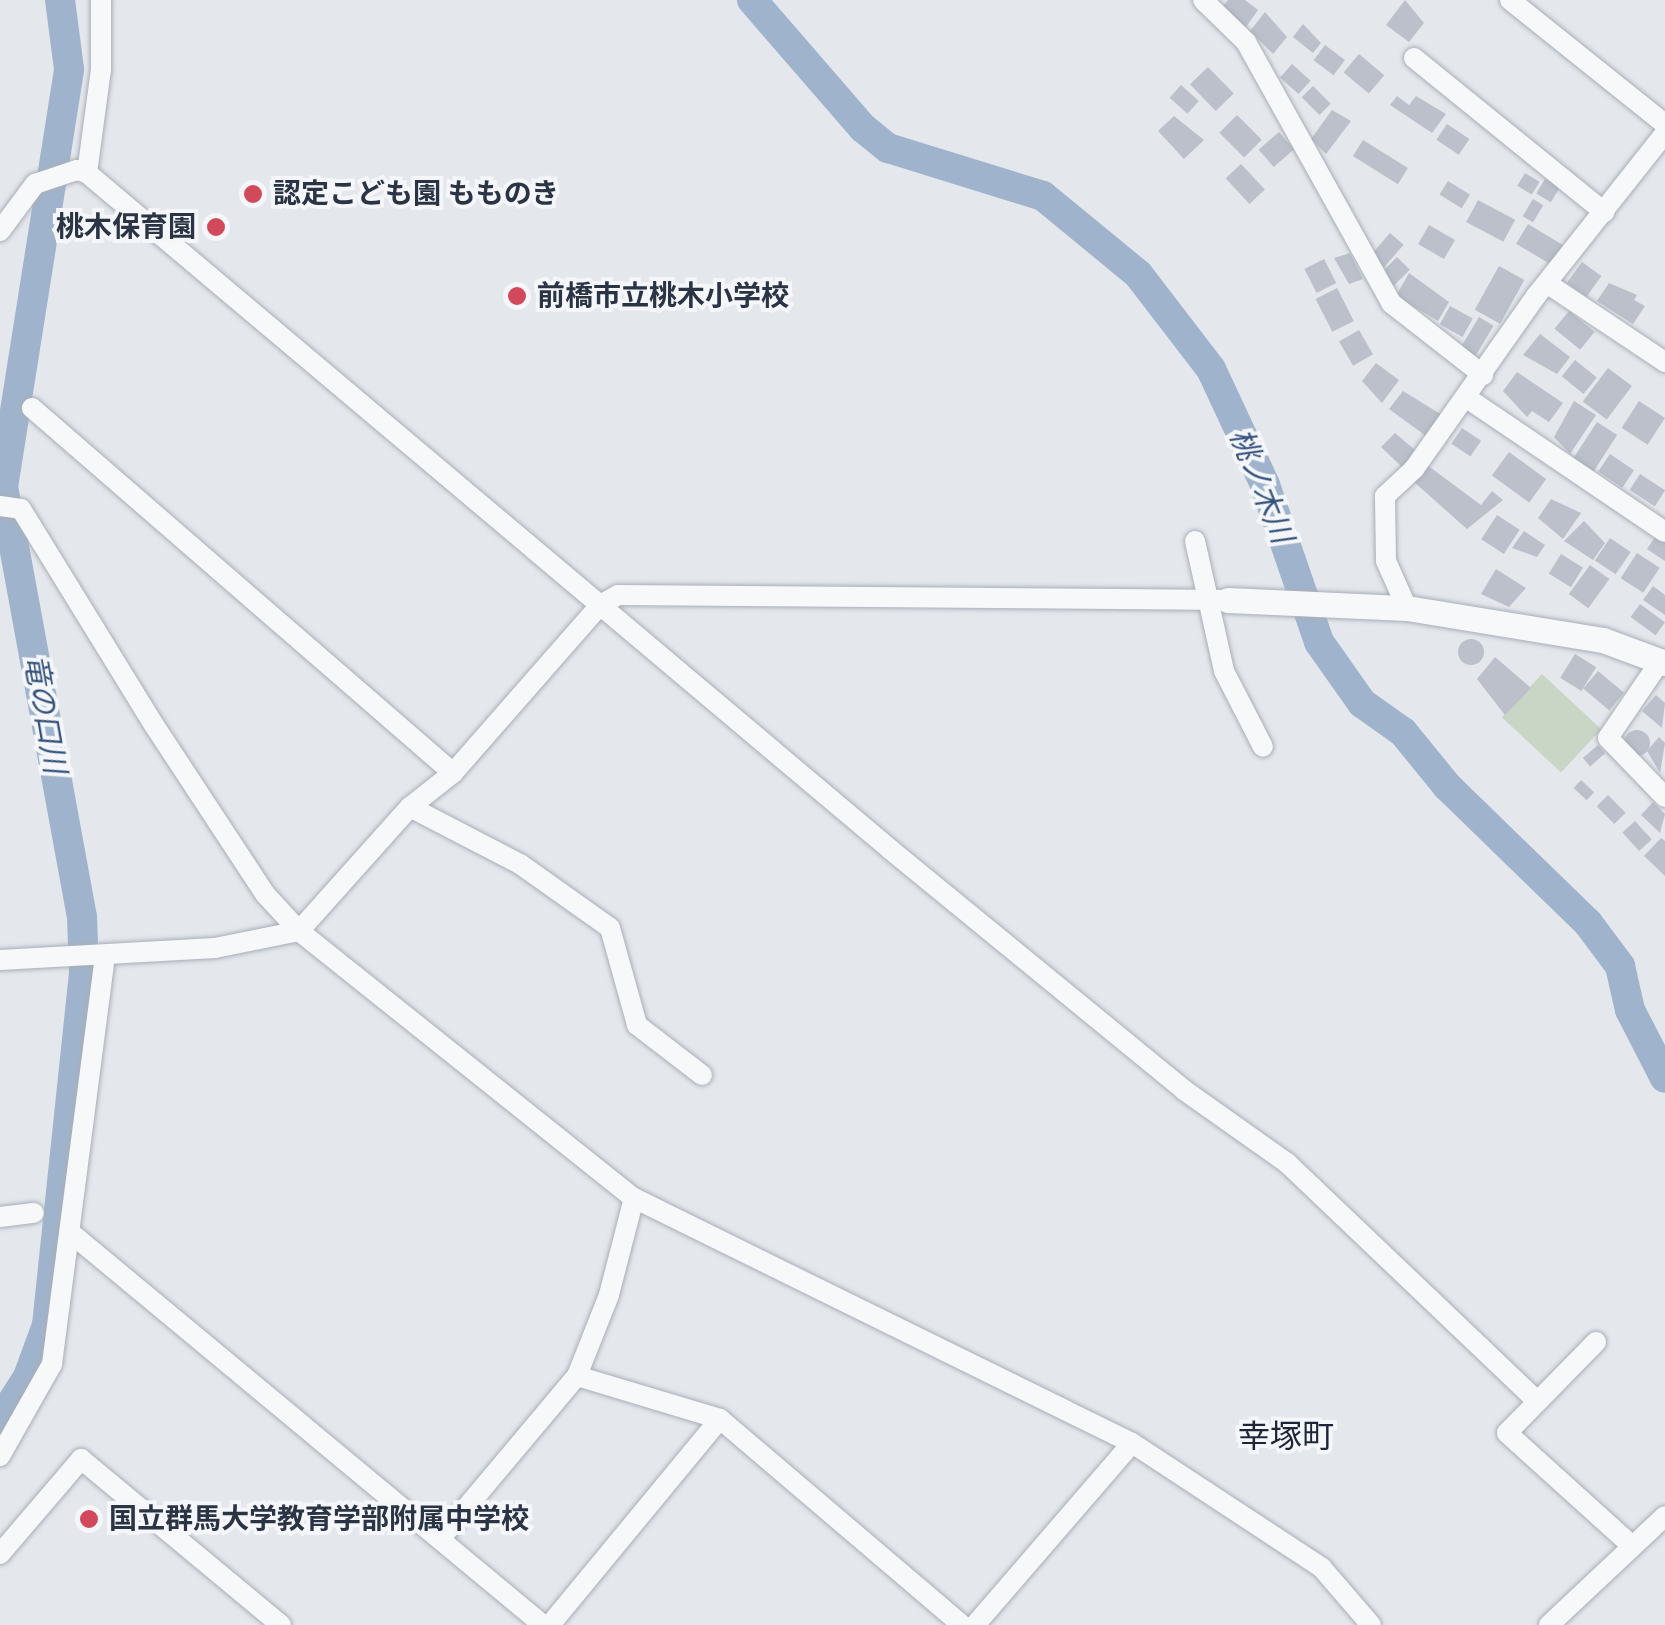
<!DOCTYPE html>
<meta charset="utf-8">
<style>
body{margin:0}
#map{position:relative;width:1665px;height:1625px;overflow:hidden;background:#e4e7ec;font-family:Raleway,"Noto Sans JP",sans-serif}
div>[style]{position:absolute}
.green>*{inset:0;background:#c9d6c5;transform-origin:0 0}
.river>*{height:30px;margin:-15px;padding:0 15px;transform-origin:15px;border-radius:15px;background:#9fb4cc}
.building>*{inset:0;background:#bbc0ca;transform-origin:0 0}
.round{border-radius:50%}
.roads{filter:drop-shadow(0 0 2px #a9aeb7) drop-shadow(0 0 2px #a9aeb7)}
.minor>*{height:20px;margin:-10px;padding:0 10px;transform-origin:10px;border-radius:10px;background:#f7f8fa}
.tertiary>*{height:25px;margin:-12.5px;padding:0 12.5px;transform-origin:12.5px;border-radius:12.5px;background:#f7f8fa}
.dots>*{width:28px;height:28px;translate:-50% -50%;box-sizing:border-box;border:5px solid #f4f6f9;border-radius:50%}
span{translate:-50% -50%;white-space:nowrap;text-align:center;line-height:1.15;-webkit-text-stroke:8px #f4f6f9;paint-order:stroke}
.poi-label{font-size:28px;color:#2b3445;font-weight:700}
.left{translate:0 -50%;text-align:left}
.right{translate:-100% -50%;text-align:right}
.water-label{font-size:30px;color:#34527a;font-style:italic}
.quarter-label{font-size:32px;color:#1d2536}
</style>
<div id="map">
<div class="green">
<i style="left:1542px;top:674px;width:81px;height:59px;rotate:43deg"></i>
</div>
<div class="river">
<i style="left:752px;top:0;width:169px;rotate:49.1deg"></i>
<i style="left:863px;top:128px;width:32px;rotate:39deg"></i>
<i style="left:888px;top:148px;width:162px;rotate:17.2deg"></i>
<i style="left:1043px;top:196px;width:123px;rotate:39.4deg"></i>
<i style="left:1138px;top:274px;width:120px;rotate:52.5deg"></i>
<i style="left:1211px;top:369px;width:128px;rotate:65deg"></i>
<i style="left:1265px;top:485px;width:166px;rotate:71deg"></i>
<i style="left:1319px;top:642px;width:75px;rotate:54.8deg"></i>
<i style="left:1362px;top:703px;width:50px;rotate:35.3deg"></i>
<i style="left:1403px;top:732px;width:70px;rotate:50.8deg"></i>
<i style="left:1447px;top:786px;width:197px;rotate:44.2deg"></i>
<i style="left:1588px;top:923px;width:54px;rotate:53.3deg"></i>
<i style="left:1620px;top:966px;width:45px;rotate:77.2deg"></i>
<i style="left:1630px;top:1010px;width:76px;rotate:62.8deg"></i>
<i style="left:0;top:1421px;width:52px;rotate:-57.5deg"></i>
<i style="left:28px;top:1377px;width:55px;rotate:-69.9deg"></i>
<i style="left:47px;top:1325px;width:355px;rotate:-84deg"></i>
<i style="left:84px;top:972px;width:55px;rotate:-92.1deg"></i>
<i style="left:82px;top:917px;width:437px;rotate:-100.4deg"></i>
<i style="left:3px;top:487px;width:423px;rotate:-81deg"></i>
<i style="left:69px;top:69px;width:70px;rotate:-97.4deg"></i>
</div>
<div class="building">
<i style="clip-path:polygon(1228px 0,1245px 0,1258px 10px,1246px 27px,1223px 6px)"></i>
<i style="clip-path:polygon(1405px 0,1424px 23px,1409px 42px,1386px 25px)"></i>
<i style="clip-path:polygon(1265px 12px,1287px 37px,1273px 54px,1250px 31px)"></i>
<i style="clip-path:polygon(1303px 24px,1321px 43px,1313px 53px,1293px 37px)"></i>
<i style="left:1325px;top:45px;width:25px;height:19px;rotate:37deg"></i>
<i style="left:1359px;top:54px;width:33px;height:24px;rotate:40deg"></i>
<i style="left:1292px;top:64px;width:25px;height:18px;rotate:42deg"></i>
<i style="left:1208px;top:67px;width:37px;height:25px;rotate:46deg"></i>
<i style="left:1181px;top:85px;width:24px;height:17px;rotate:42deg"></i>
<i style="left:1313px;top:86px;width:25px;height:16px;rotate:45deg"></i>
<i style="clip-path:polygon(1397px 96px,1409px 105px,1416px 96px,1446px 114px,1432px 133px,1390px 105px)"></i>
<i style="clip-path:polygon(1332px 110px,1351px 121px,1326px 154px,1311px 139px)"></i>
<i style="left:1237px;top:115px;width:35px;height:25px;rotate:45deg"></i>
<i style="clip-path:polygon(1174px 116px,1204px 140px,1184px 159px,1158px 131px)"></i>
<i style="left:1447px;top:124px;width:27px;height:19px;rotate:34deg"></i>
<i style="left:1279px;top:132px;width:23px;height:27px;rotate:49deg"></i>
<i style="left:1363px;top:140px;width:53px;height:19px;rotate:32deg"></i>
<i style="left:1241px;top:164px;width:35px;height:21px;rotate:47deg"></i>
<i style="left:1525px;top:173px;width:17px;height:15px;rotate:31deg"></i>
<i style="left:1545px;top:179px;width:17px;height:17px;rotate:31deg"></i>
<i style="left:1448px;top:181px;width:26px;height:16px;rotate:32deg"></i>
<i style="left:1533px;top:199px;width:12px;height:20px;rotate:31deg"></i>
<i style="left:1478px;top:200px;width:42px;height:25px;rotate:28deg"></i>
<i style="left:1528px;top:224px;width:42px;height:23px;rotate:31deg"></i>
<i style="left:1429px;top:225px;width:30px;height:22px;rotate:30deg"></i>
<i style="left:1390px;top:233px;width:18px;height:30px;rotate:41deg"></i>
<i style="clip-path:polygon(1350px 253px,1363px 279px,1349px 284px,1334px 258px)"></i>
<i style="left:1397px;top:257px;width:18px;height:25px;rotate:45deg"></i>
<i style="left:1324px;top:259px;width:27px;height:22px;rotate:63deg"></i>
<i style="left:1582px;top:262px;width:24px;height:26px;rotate:36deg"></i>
<i style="left:1499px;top:266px;width:29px;height:50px;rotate:29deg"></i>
<i style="clip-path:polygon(1409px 273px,1449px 302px,1438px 321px,1396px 296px)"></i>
<i style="clip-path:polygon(1609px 283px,1637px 295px,1634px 300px,1645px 306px,1633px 324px,1597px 301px)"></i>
<i style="left:1337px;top:288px;width:37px;height:24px;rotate:63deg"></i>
<i style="left:1450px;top:306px;width:26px;height:21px;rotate:29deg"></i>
<i style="left:1569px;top:311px;width:33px;height:23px;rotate:39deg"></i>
<i style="left:1479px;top:317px;width:17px;height:35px;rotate:31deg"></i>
<i style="left:1359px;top:330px;width:28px;height:23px;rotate:60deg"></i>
<i style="clip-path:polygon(1540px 334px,1570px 357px,1557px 374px,1523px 355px)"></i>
<i style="left:1575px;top:360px;width:28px;height:21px;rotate:39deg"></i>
<i style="clip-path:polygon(1376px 363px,1399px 380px,1382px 403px,1362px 381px)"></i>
<i style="left:1608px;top:368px;width:30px;height:42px;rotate:37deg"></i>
<i style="clip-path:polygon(1517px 372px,1563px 403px,1549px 422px,1532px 411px,1527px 417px,1503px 391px)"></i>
<i style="clip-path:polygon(1403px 391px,1442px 415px,1426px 436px,1389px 409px)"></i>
<i style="clip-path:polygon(1574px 401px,1596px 415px,1570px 454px,1554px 437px)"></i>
<i style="left:1639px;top:401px;width:31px;height:32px;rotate:33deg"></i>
<i style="left:1597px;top:422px;width:24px;height:43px;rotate:33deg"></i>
<i style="left:1462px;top:428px;width:23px;height:19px;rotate:34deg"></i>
<i style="clip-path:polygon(1395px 433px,1415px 450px,1402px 467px,1381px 447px)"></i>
<i style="left:1509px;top:452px;width:46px;height:29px;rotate:36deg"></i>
<i style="left:1610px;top:454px;width:29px;height:21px;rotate:34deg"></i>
<i style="clip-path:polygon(1427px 465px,1481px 505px,1492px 491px,1503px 500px,1467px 529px,1414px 482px)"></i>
<i style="left:1640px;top:474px;width:30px;height:19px;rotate:33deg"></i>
<i style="clip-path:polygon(1551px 499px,1581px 513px,1563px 539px,1538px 518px)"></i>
<i style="left:1497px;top:515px;width:27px;height:29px;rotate:33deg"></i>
<i style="clip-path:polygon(1584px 521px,1605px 543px,1593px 560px,1564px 541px)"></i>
<i style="clip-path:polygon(1524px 531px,1545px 545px,1537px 557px,1512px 548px)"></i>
<i style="clip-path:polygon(1656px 536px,1665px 542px,1665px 561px,1647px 549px)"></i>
<i style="left:1610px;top:538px;width:25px;height:27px;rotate:34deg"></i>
<i style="left:1637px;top:553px;width:27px;height:30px;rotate:33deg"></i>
<i style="left:1561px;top:554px;width:26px;height:23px;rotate:32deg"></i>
<i style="left:1590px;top:565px;width:24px;height:36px;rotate:36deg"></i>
<i style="clip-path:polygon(1496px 569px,1526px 588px,1509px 607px,1481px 594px)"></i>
<i style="clip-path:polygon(1653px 586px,1665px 595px,1665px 615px,1643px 600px)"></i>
<i style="left:1640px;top:604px;width:31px;height:16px;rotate:36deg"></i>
<i class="round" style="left:1458px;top:639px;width:26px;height:26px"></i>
<i style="left:1575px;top:654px;width:25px;height:28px;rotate:32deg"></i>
<i style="clip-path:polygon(1495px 657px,1531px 688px,1505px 715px,1477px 679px)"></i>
<i style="left:1598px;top:671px;width:34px;height:23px;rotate:40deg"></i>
<i style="clip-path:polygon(1656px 695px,1665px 703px,1662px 728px,1642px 711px)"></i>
<i class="round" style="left:1624px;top:730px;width:26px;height:26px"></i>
<i style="clip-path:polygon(1659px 737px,1665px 743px,1660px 773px,1647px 751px)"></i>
<i style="left:1598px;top:745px;width:11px;height:20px;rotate:49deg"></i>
<i style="left:1581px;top:780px;width:18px;height:11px;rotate:43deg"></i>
<i style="left:1608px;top:795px;width:25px;height:16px;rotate:45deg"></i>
<i style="clip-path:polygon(1653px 802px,1665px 814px,1660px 833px,1641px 815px)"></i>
<i style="left:1635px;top:821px;width:25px;height:17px;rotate:48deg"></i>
<i style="clip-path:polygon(1661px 838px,1665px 841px,1665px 876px,1644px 856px)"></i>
</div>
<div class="roads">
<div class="minor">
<i style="left:1203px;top:0;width:60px;rotate:44.3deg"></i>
<i style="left:1246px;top:42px;width:299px;rotate:60.9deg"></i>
<i style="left:1391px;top:303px;width:117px;rotate:38deg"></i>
<i style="left:1510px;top:0;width:198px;rotate:38.7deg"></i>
<i style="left:1414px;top:58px;width:245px;rotate:39deg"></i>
<i style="left:87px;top:173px;width:104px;rotate:-82.3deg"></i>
<i style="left:101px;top:70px;width:70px;rotate:-90deg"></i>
<i style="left:0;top:231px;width:59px;rotate:-53.3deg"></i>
<i style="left:35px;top:184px;width:44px;rotate:-18.4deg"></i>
<i style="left:77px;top:170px;width:10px;rotate:17deg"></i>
<i style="left:87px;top:173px;width:1051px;rotate:40.1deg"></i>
<i style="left:891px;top:850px;width:379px;rotate:39.3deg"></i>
<i style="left:1184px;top:1090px;width:126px;rotate:35.3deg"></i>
<i style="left:1287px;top:1163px;width:345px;rotate:43.6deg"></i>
<i style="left:1548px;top:284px;width:141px;rotate:33.7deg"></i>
<i style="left:1467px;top:398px;width:239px;rotate:34.1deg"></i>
<i style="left:32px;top:408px;width:557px;rotate:40.92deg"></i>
<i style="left:0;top:506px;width:21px;rotate:8deg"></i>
<i style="left:21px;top:509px;width:254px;rotate:58.4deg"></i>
<i style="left:154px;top:725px;width:202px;rotate:56.7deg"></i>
<i style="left:265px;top:894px;width:50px;rotate:47.4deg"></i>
<i style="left:299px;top:931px;width:428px;rotate:38.6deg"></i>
<i style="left:634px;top:1198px;width:555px;rotate:26.2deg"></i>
<i style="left:1132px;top:1443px;width:227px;rotate:33.3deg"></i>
<i style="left:1322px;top:1568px;width:75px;rotate:49.3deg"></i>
<i style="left:1195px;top:541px;width:133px;rotate:77.4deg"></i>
<i style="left:1224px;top:671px;width:85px;rotate:62.8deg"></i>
<i style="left:1407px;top:608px;width:51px;rotate:-114.1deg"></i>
<i style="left:1386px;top:561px;width:65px;rotate:-90.9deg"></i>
<i style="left:1385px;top:496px;width:40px;rotate:-43deg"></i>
<i style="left:1414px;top:469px;width:212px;rotate:-54.8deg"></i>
<i style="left:1536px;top:296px;width:208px;rotate:-51.6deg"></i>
<i style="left:1661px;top:660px;width:94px;rotate:124.2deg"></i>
<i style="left:1608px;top:738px;width:82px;rotate:46deg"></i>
<i style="left:410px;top:807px;width:124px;rotate:27.4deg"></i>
<i style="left:520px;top:864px;width:110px;rotate:35.4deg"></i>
<i style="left:610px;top:928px;width:101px;rotate:74.4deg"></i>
<i style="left:637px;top:1025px;width:82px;rotate:37.6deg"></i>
<i style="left:0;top:960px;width:215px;rotate:-3.2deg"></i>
<i style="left:215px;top:948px;width:86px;rotate:-11.4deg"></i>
<i style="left:299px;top:931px;width:166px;rotate:-48.2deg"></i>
<i style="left:410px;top:807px;width:55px;rotate:-38.3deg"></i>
<i style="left:453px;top:773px;width:222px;rotate:-48.8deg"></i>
<i style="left:599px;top:606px;width:22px;rotate:-30deg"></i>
<i style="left:618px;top:595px;width:610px;rotate:0.47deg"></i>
<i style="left:634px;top:1198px;width:100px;rotate:104.5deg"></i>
<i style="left:609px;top:1295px;width:87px;rotate:111.6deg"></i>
<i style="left:577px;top:1376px;width:149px;rotate:16.7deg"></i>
<i style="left:720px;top:1419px;width:318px;rotate:40.4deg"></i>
<i style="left:0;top:1217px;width:34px;rotate:-7deg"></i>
<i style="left:72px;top:1234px;width:612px;rotate:39.7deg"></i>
<i style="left:1596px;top:1342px;width:127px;rotate:134.4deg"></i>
<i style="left:1507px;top:1433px;width:166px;rotate:42.1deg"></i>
<i style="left:0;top:1456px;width:106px;rotate:-60.5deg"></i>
<i style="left:52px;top:1364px;width:410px;rotate:-82.6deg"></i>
<i style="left:440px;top:1539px;width:213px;rotate:-50deg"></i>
<i style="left:0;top:1554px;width:125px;rotate:-49.5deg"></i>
<i style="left:81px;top:1459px;width:260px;rotate:39.7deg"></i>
<i style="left:550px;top:1625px;width:267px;rotate:-50.5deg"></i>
<i style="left:975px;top:1625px;width:240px;rotate:-49.2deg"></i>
<i style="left:1549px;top:1625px;width:159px;rotate:-43.2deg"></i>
</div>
<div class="tertiary">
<i style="left:1228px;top:600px;width:179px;rotate:2.6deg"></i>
<i style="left:1407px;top:608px;width:199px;rotate:9.3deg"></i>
<i style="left:1603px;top:640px;width:66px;rotate:20.4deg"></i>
</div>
</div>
<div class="dots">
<i style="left:253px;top:194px;background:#d1495b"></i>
<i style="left:216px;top:227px;background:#d1495b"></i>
<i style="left:517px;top:296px;background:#d1495b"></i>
<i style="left:89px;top:1519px;background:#d1495b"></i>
</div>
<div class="poi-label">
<span class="left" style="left:273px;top:194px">認定こども園 もものき</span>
<span class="right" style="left:196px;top:227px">桃木保育園</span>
<span class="left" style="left:537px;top:296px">前橋市立桃木小学校</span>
<span class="left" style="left:109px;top:1519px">国立群馬大学教育学部附属中学校</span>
</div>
<div class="water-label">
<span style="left:1261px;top:486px;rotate:68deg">桃ノ木川</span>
<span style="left:45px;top:714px;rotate:80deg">竜の口川</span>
</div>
<div class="quarter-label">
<span style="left:1286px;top:1436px">幸塚町</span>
</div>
</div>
